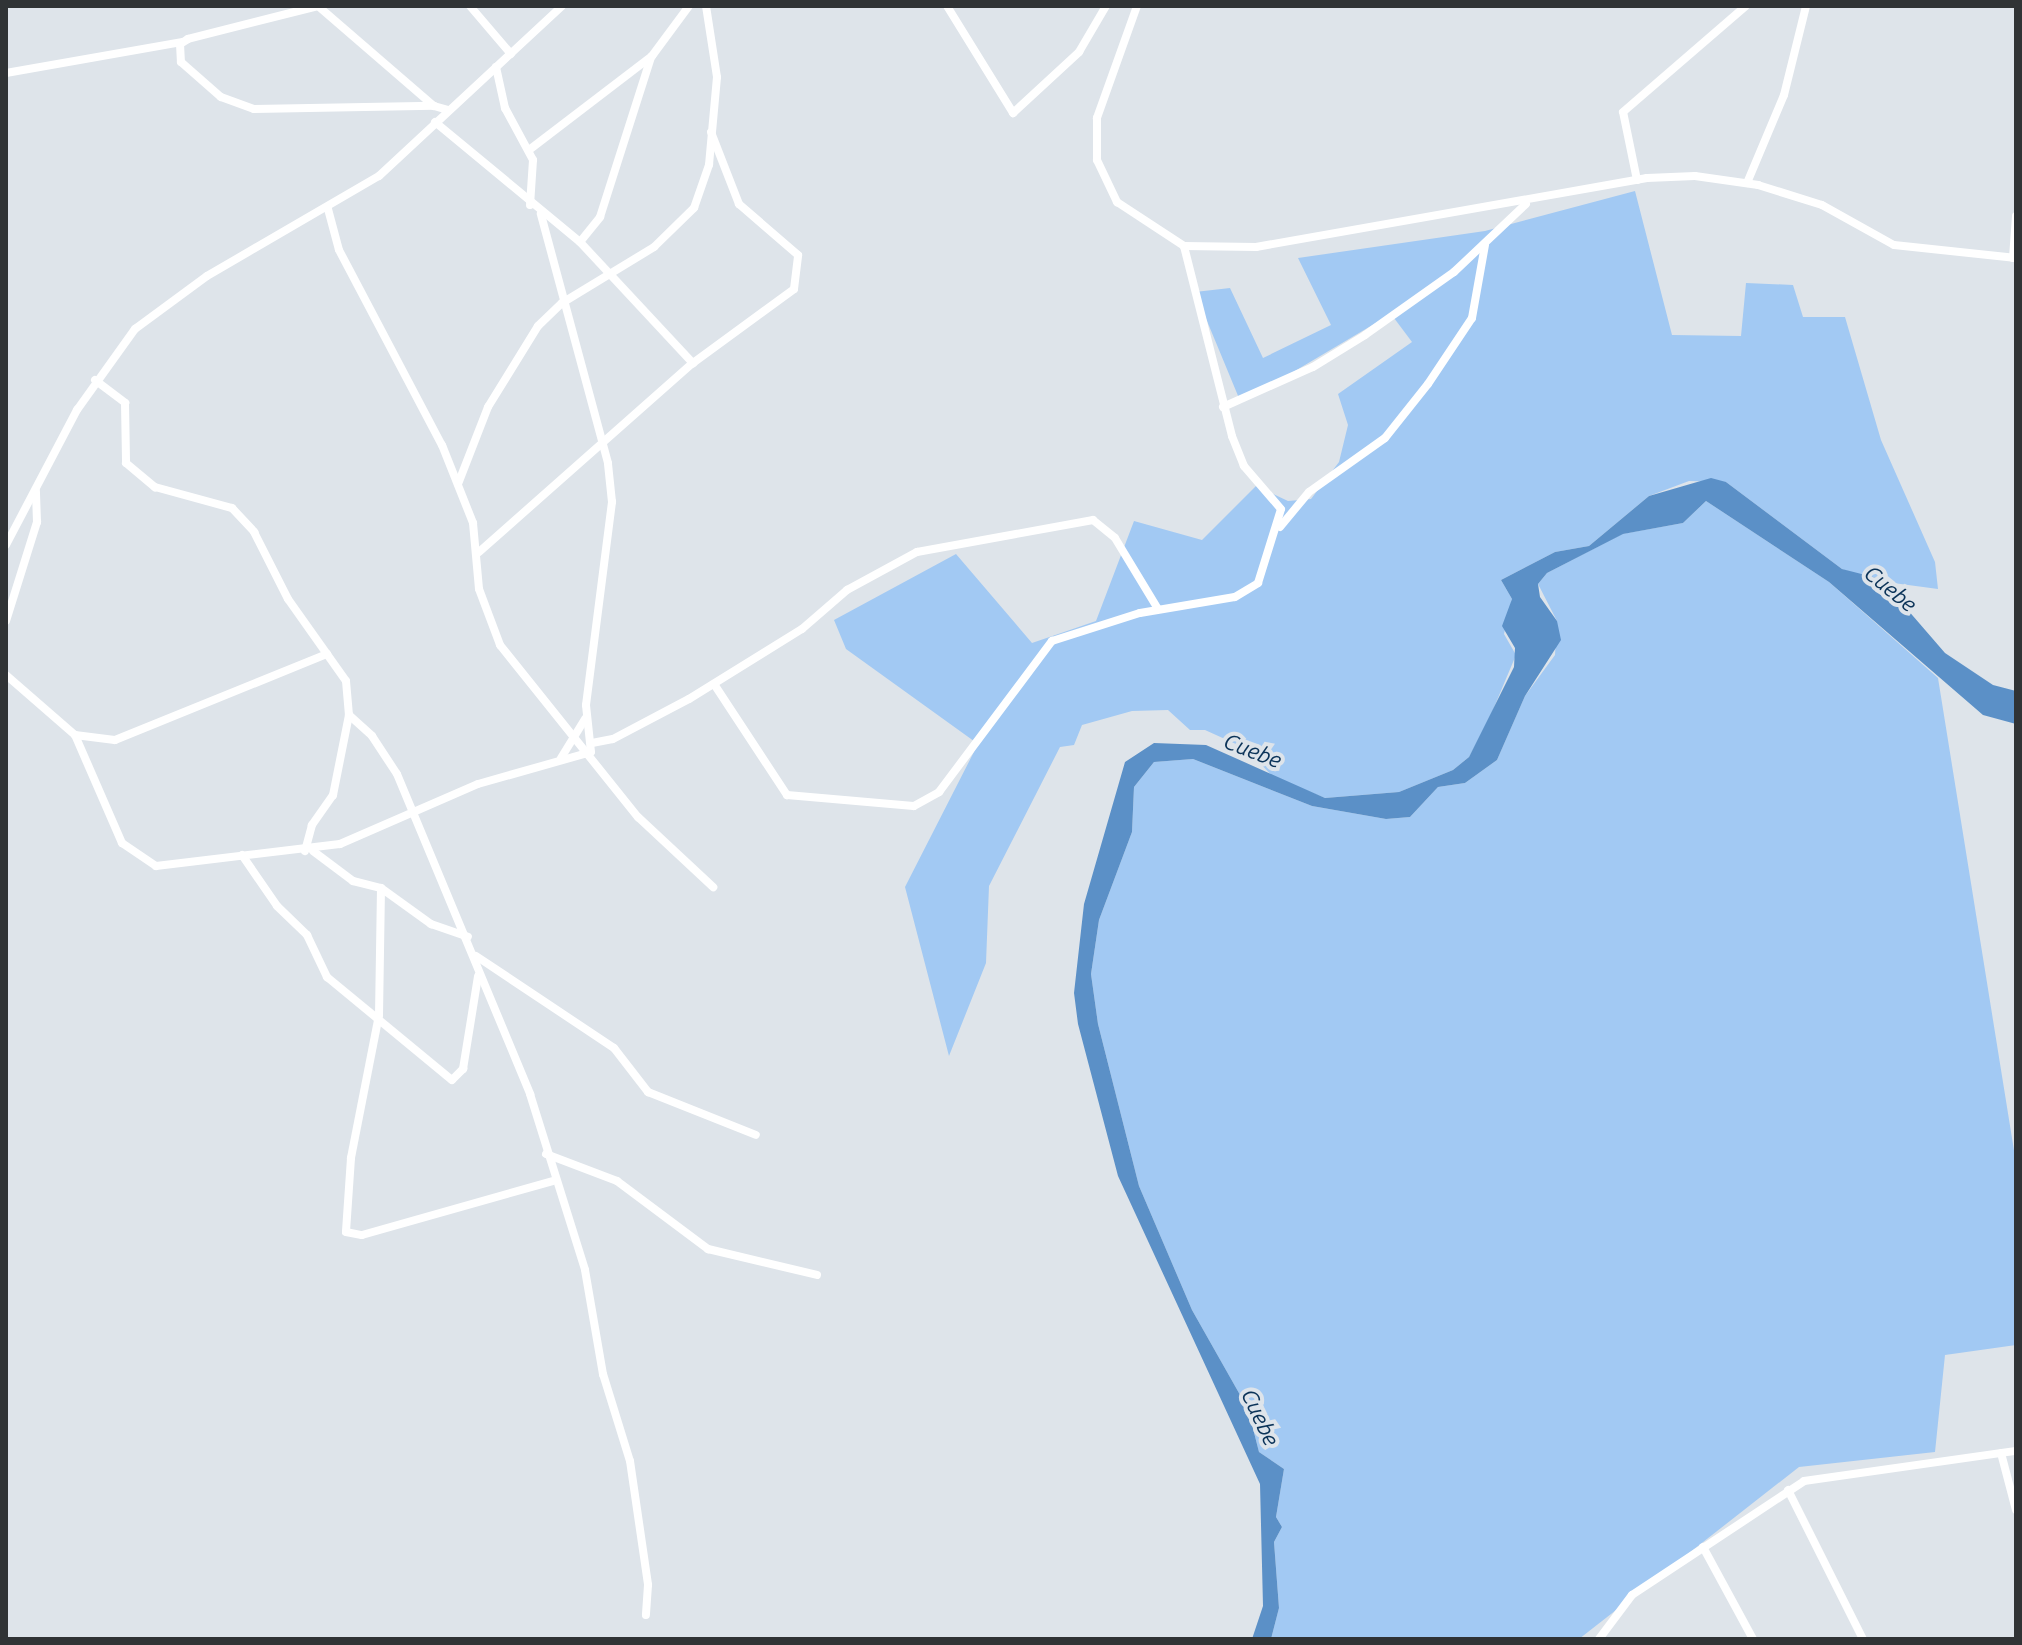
<!DOCTYPE html>
<style>
body{margin:0}
#map{position:relative;width:2022px;height:1645px;overflow:hidden;background:#dee4ea;font-family:Ubuntu,sans-serif}
div>[style]{position:absolute}
.green>*{inset:0;background:#a2c9f3}
.water>*{inset:0;background:#5b90c7}
.minor>*{height:8px;margin:-4px;padding:0 4px;transform-origin:4px;border-radius:4px;background:#fff}
span{translate:-50% -50%;white-space:nowrap;text-align:center;line-height:1.15;-webkit-text-stroke:8px #dee4ea;paint-order:stroke}
.water-label{font-size:22px;color:#0b3358;font-style:italic}
.frame{position:absolute;inset:0;border:8px solid #303335;pointer-events:none}
</style>
<div id="map">
<div class="green">
<i style="clip-path:polygon(1635px 191px,1672px 335px,1741px 336px,1746px 283px,1793px 285px,1803px 317px,1845px 317px,1881px 440px,1935px 562px,1938px 589px,1871px 580px,1842px 569px,1726px 482px,1689px 481px,1649px 496px,1589px 546px,1555px 552px,1501px 580px,1512px 599px,1504px 634px,1516px 655px,1487px 724px,1469px 757px,1453px 770px,1399px 792px,1325px 798px,1273px 777px,1247px 749px,1205px 730px,1190px 730px,1168px 710px,1132px 711px,1082px 725px,1074px 745px,1060px 747px,989px 886px,986px 963px,949px 1056px,905px 887px,978px 744px,846px 649px,834px 620px,956px 554px,1032px 643px,1096px 621px,1134px 521px,1202px 540px,1256px 486px,1288px 501px,1311px 499px,1339px 462px,1348px 425px,1338px 394px,1412px 342px,1391px 314px,1241px 403px,1195px 292px,1230px 288px,1263px 358px,1331px 325px,1298px 258px,1485px 231px)"></i>
<i style="clip-path:polygon(1706px 501px,1829px 582px,1938px 678px,2016px 1163px,2016px 1345px,1945px 1355px,1935px 1452px,1799px 1467px,1579px 1639px,1271px 1639px,1279px 1608px,1274px 1542px,1282px 1527px,1276px 1517px,1284px 1469px,1259px 1452px,1248px 1409px,1192px 1310px,1139px 1186px,1098px 1024px,1091px 974px,1099px 920px,1132px 832px,1134px 787px,1154px 762px,1193px 759px,1312px 806px,1386px 819px,1410px 817px,1438px 787px,1465px 783px,1497px 760px,1525px 696px,1555px 655px,1557px 621px,1538px 584px,1547px 573px,1622px 534px,1683px 523px)"></i>
</div>
<div class="water">
<i style="clip-path:polygon(1711px 478px,1726px 482px,1842px 569px,1881px 579px,1945px 653px,1993px 685px,2016px 691px,2016px 724px,1983px 715px,1829px 582px,1706px 501px,1683px 523px,1623px 534px,1547px 573px,1538px 584px,1540px 597px,1557px 621px,1561px 640px,1525px 696px,1497px 760px,1465px 783px,1438px 787px,1410px 817px,1386px 819px,1312px 806px,1193px 759px,1154px 762px,1134px 787px,1132px 832px,1099px 920px,1091px 974px,1098px 1024px,1139px 1186px,1192px 1310px,1248px 1409px,1259px 1452px,1284px 1469px,1276px 1517px,1282px 1527px,1274px 1542px,1279px 1608px,1271px 1639px,1252px 1639px,1263px 1606px,1260px 1484px,1118px 1176px,1078px 1024px,1074px 993px,1084px 904px,1125px 762px,1154px 743px,1206px 745px,1325px 798px,1399px 792px,1453px 770px,1469px 757px,1514px 667px,1515px 648px,1502px 626px,1512px 599px,1501px 580px,1555px 552px,1589px 546px,1649px 496px)"></i>
</div>
<div class="minor">
<i style="left:318px;top:6px;width:134px;rotate:165.8deg"></i>
<i style="left:188px;top:39px;width:9px;rotate:148deg"></i>
<i style="left:180px;top:44px;width:18px;rotate:87deg"></i>
<i style="left:181px;top:62px;width:53px;rotate:41.2deg"></i>
<i style="left:221px;top:97px;width:35px;rotate:20deg"></i>
<i style="left:254px;top:109px;width:180px;rotate:-1deg"></i>
<i style="left:318px;top:6px;width:153px;rotate:40.8deg"></i>
<i style="left:434px;top:106px;width:15px;rotate:16deg"></i>
<i style="left:470px;top:6px;width:63px;rotate:49.5deg"></i>
<i style="left:947px;top:6px;width:126px;rotate:58.3deg"></i>
<i style="left:1013px;top:113px;width:90px;rotate:-42.7deg"></i>
<i style="left:1079px;top:52px;width:53px;rotate:-59.6deg"></i>
<i style="left:1137px;top:6px;width:119px;rotate:109.7deg"></i>
<i style="left:1097px;top:118px;width:42px;rotate:90deg"></i>
<i style="left:1097px;top:160px;width:47px;rotate:64.5deg"></i>
<i style="left:1117px;top:202px;width:80px;rotate:33.3deg"></i>
<i style="left:1184px;top:246px;width:72px;rotate:0.8deg"></i>
<i style="left:1256px;top:247px;width:397px;rotate:-10deg"></i>
<i style="left:1647px;top:178px;width:48px;rotate:-2.4deg"></i>
<i style="left:1695px;top:176px;width:64px;rotate:8.1deg"></i>
<i style="left:1758px;top:185px;width:67px;rotate:17.4deg"></i>
<i style="left:1822px;top:205px;width:82px;rotate:29.1deg"></i>
<i style="left:1894px;top:245px;width:123px;rotate:6.1deg"></i>
<i style="left:496px;top:67px;width:42px;rotate:77.6deg"></i>
<i style="left:505px;top:108px;width:59px;rotate:61.7deg"></i>
<i style="left:533px;top:160px;width:45px;rotate:93.8deg"></i>
<i style="left:6px;top:73px;width:178px;rotate:-10deg"></i>
<i style="left:435px;top:122px;width:188px;rotate:39.6deg"></i>
<i style="left:580px;top:242px;width:166px;rotate:47deg"></i>
<i style="left:529px;top:150px;width:155px;rotate:-37.4deg"></i>
<i style="left:652px;top:56px;width:62px;rotate:-53.5deg"></i>
<i style="left:1637px;top:180px;width:69px;rotate:-101.6deg"></i>
<i style="left:1623px;top:112px;width:162px;rotate:-40.8deg"></i>
<i style="left:1747px;top:183px;width:95px;rotate:-67.2deg"></i>
<i style="left:1784px;top:95px;width:92px;rotate:-76.1deg"></i>
<i style="left:328px;top:209px;width:42px;rotate:75deg"></i>
<i style="left:339px;top:250px;width:221px;rotate:62.2deg"></i>
<i style="left:442px;top:445px;width:84px;rotate:68.3deg"></i>
<i style="left:473px;top:523px;width:66px;rotate:84.8deg"></i>
<i style="left:479px;top:589px;width:60px;rotate:69.4deg"></i>
<i style="left:500px;top:645px;width:221px;rotate:51.3deg"></i>
<i style="left:638px;top:817px;width:103px;rotate:43deg"></i>
<i style="left:580px;top:242px;width:32px;rotate:-51deg"></i>
<i style="left:600px;top:217px;width:168px;rotate:-72.3deg"></i>
<i style="left:2013px;top:258px;width:42px;rotate:-85.9deg"></i>
<i style="left:95px;top:380px;width:38px;rotate:37deg"></i>
<i style="left:125px;top:403px;width:60px;rotate:89deg"></i>
<i style="left:126px;top:463px;width:38px;rotate:40deg"></i>
<i style="left:155px;top:487px;width:80px;rotate:15.3deg"></i>
<i style="left:232px;top:508px;width:33px;rotate:47deg"></i>
<i style="left:254px;top:532px;width:75px;rotate:63.1deg"></i>
<i style="left:288px;top:599px;width:100px;rotate:54.7deg"></i>
<i style="left:346px;top:681px;width:34px;rotate:85deg"></i>
<i style="left:349px;top:715px;width:82px;rotate:101.3deg"></i>
<i style="left:333px;top:795px;width:37px;rotate:125deg"></i>
<i style="left:312px;top:825px;width:27px;rotate:105deg"></i>
<i style="left:1223px;top:407px;width:98px;rotate:-24deg"></i>
<i style="left:1313px;top:367px;width:61px;rotate:-31.6deg"></i>
<i style="left:1365px;top:335px;width:109px;rotate:-35.3deg"></i>
<i style="left:1454px;top:272px;width:99px;rotate:-43.4deg"></i>
<i style="left:458px;top:484px;width:83px;rotate:-68.7deg"></i>
<i style="left:488px;top:407px;width:95px;rotate:-58.3deg"></i>
<i style="left:538px;top:326px;width:33px;rotate:-44deg"></i>
<i style="left:562px;top:303px;width:108px;rotate:-31.3deg"></i>
<i style="left:654px;top:247px;width:56px;rotate:-44.3deg"></i>
<i style="left:694px;top:208px;width:46px;rotate:-70.8deg"></i>
<i style="left:709px;top:165px;width:88px;rotate:-84.8deg"></i>
<i style="left:717px;top:77px;width:72px;rotate:-98.8deg"></i>
<i style="left:1280px;top:527px;width:45px;rotate:-50.4deg"></i>
<i style="left:1309px;top:492px;width:93px;rotate:-35.4deg"></i>
<i style="left:1385px;top:438px;width:69px;rotate:-51.5deg"></i>
<i style="left:1428px;top:384px;width:79px;rotate:-56.3deg"></i>
<i style="left:1472px;top:318px;width:74px;rotate:-79.9deg"></i>
<i style="left:6px;top:545px;width:153px;rotate:-62.3deg"></i>
<i style="left:77px;top:410px;width:100px;rotate:-54.4deg"></i>
<i style="left:135px;top:329px;width:89px;rotate:-36.4deg"></i>
<i style="left:207px;top:276px;width:199px;rotate:-30.2deg"></i>
<i style="left:379px;top:176px;width:250px;rotate:-42.9deg"></i>
<i style="left:479px;top:552px;width:286px;rotate:-41.5deg"></i>
<i style="left:693px;top:363px;width:125px;rotate:-36.2deg"></i>
<i style="left:794px;top:289px;width:34px;rotate:-83deg"></i>
<i style="left:798px;top:255px;width:78px;rotate:-139.2deg"></i>
<i style="left:739px;top:204px;width:77px;rotate:-111.3deg"></i>
<i style="left:6px;top:621px;width:104px;rotate:-72.6deg"></i>
<i style="left:37px;top:522px;width:31px;rotate:-92deg"></i>
<i style="left:6px;top:675px;width:91px;rotate:41deg"></i>
<i style="left:75px;top:735px;width:118px;rotate:66.5deg"></i>
<i style="left:122px;top:843px;width:41px;rotate:34.1deg"></i>
<i style="left:156px;top:866px;width:185px;rotate:-6.8deg"></i>
<i style="left:340px;top:844px;width:150px;rotate:-23.5deg"></i>
<i style="left:478px;top:784px;width:117px;rotate:-15.8deg"></i>
<i style="left:591px;top:752px;width:47px;rotate:-96.1deg"></i>
<i style="left:586px;top:705px;width:205px;rotate:-82.7deg"></i>
<i style="left:612px;top:502px;width:39px;rotate:-96deg"></i>
<i style="left:608px;top:463px;width:258px;rotate:-105.1deg"></i>
<i style="left:714px;top:684px;width:133px;rotate:56.7deg"></i>
<i style="left:787px;top:795px;width:127px;rotate:5deg"></i>
<i style="left:914px;top:806px;width:29px;rotate:-29deg"></i>
<i style="left:939px;top:792px;width:189px;rotate:-53.2deg"></i>
<i style="left:1052px;top:641px;width:92px;rotate:-17.7deg"></i>
<i style="left:1140px;top:613px;width:96px;rotate:-9.6deg"></i>
<i style="left:1235px;top:597px;width:27px;rotate:-31deg"></i>
<i style="left:1258px;top:583px;width:77px;rotate:-72.7deg"></i>
<i style="left:1281px;top:509px;width:57px;rotate:-130.7deg"></i>
<i style="left:1244px;top:466px;width:32px;rotate:-112deg"></i>
<i style="left:1232px;top:436px;width:196px;rotate:-104.2deg"></i>
<i style="left:349px;top:715px;width:31px;rotate:42deg"></i>
<i style="left:372px;top:736px;width:45px;rotate:56.7deg"></i>
<i style="left:397px;top:774px;width:347px;rotate:67.4deg"></i>
<i style="left:530px;top:1094px;width:184px;rotate:72.6deg"></i>
<i style="left:585px;top:1270px;width:106px;rotate:80.2deg"></i>
<i style="left:603px;top:1374px;width:91px;rotate:72.8deg"></i>
<i style="left:630px;top:1461px;width:125px;rotate:81.7deg"></i>
<i style="left:648px;top:1585px;width:30px;rotate:94deg"></i>
<i style="left:75px;top:735px;width:40px;rotate:7.1deg"></i>
<i style="left:115px;top:740px;width:229px;rotate:-22.1deg"></i>
<i style="left:592px;top:743px;width:21px;rotate:-11deg"></i>
<i style="left:613px;top:739px;width:86px;rotate:-27.8deg"></i>
<i style="left:689px;top:699px;width:133px;rotate:-31.8deg"></i>
<i style="left:802px;top:629px;width:60px;rotate:-40.9deg"></i>
<i style="left:847px;top:590px;width:80px;rotate:-28.5deg"></i>
<i style="left:917px;top:552px;width:179px;rotate:-10.3deg"></i>
<i style="left:1093px;top:520px;width:28px;rotate:39deg"></i>
<i style="left:1115px;top:538px;width:83px;rotate:58.8deg"></i>
<i style="left:561px;top:758px;width:46px;rotate:-58.4deg"></i>
<i style="left:313px;top:851px;width:50px;rotate:36.9deg"></i>
<i style="left:353px;top:881px;width:29px;rotate:14deg"></i>
<i style="left:381px;top:888px;width:62px;rotate:35.8deg"></i>
<i style="left:431px;top:924px;width:39px;rotate:19deg"></i>
<i style="left:242px;top:855px;width:62px;rotate:55.5deg"></i>
<i style="left:277px;top:906px;width:42px;rotate:44deg"></i>
<i style="left:307px;top:935px;width:47px;rotate:64.5deg"></i>
<i style="left:327px;top:977px;width:162px;rotate:39.5deg"></i>
<i style="left:452px;top:1080px;width:16px;rotate:-45deg"></i>
<i style="left:463px;top:1069px;width:94px;rotate:-80.8deg"></i>
<i style="left:381px;top:888px;width:127px;rotate:90.9deg"></i>
<i style="left:379px;top:1015px;width:146px;rotate:101.1deg"></i>
<i style="left:351px;top:1158px;width:74px;rotate:93.9deg"></i>
<i style="left:346px;top:1232px;width:16px;rotate:11deg"></i>
<i style="left:362px;top:1235px;width:198px;rotate:-15.8deg"></i>
<i style="left:476px;top:956px;width:166px;rotate:33.7deg"></i>
<i style="left:614px;top:1048px;width:56px;rotate:52.3deg"></i>
<i style="left:648px;top:1092px;width:116px;rotate:21.7deg"></i>
<i style="left:546px;top:1154px;width:76px;rotate:20.8deg"></i>
<i style="left:617px;top:1181px;width:114px;rotate:36.8deg"></i>
<i style="left:708px;top:1249px;width:112px;rotate:13.4deg"></i>
<i style="left:2001px;top:1453px;width:59px;rotate:75.3deg"></i>
<i style="left:1788px;top:1490px;width:167px;rotate:63.3deg"></i>
<i style="left:1703px;top:1547px;width:105px;rotate:61.5deg"></i>
<i style="left:1599px;top:1639px;width:55px;rotate:-53.1deg"></i>
<i style="left:1632px;top:1595px;width:206px;rotate:-33.5deg"></i>
<i style="left:1804px;top:1481px;width:214px;rotate:-8.1deg"></i>
</div>
<div class="water-label">
<span style="left:1891px;top:588px;rotate:39deg">Cuebe</span>
<span style="left:1253px;top:750px;rotate:21deg">Cuebe</span>
<span style="left:1261px;top:1417px;rotate:65deg">Cuebe</span>
</div>
<div class="frame"></div>
</div>
